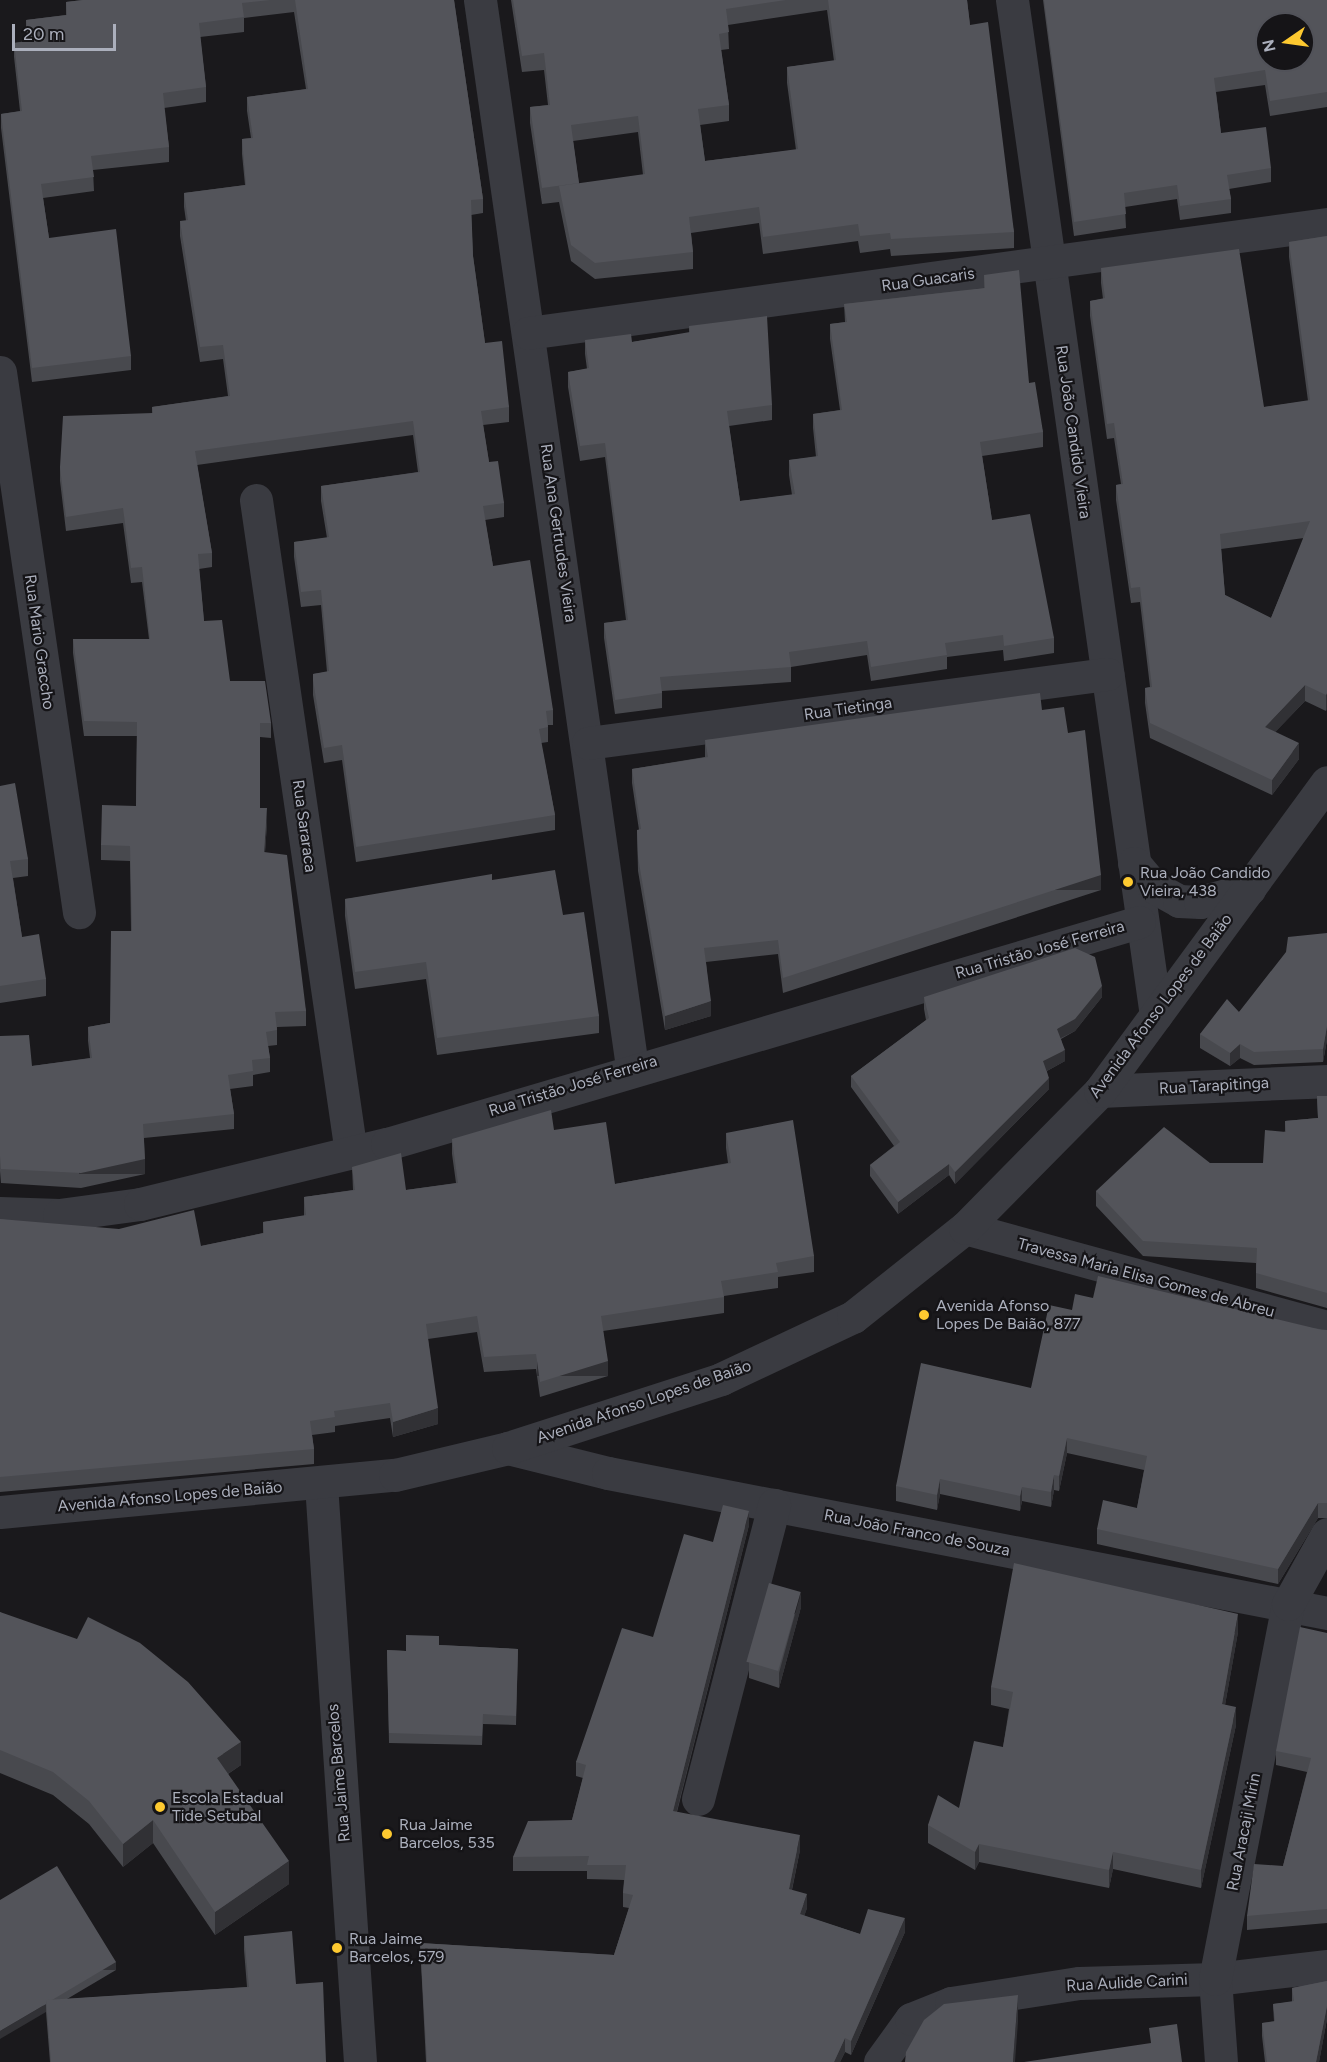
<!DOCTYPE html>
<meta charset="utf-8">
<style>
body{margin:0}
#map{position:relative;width:1327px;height:2062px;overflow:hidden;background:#1a191c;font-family:Figtree,sans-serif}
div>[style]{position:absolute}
.minor>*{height:33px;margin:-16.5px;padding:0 16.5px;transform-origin:16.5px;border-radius:16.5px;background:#3a3b41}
.wall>*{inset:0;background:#48494e}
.shaded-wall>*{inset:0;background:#313135;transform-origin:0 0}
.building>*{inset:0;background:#53545a;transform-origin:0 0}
.dots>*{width:16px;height:16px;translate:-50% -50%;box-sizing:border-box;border:3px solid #151417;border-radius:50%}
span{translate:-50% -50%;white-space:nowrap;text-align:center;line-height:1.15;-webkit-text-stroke:4.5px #151417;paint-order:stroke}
.street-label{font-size:16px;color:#abafbc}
.poi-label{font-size:16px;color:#abafbc}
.left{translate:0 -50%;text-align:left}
.north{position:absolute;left:1255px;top:12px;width:60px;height:60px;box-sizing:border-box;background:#151417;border:2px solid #515259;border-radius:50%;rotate:257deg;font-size:16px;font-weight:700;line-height:24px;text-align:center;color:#abafbc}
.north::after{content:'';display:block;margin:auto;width:21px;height:27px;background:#fdc930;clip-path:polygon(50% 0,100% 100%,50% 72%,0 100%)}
.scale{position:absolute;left:12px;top:24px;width:104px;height:27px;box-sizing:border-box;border:3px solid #abafbc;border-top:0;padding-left:8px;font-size:18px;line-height:21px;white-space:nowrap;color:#abafbc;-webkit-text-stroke:4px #151417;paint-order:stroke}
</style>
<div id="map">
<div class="minor">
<i style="left:480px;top:0;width:1078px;rotate:81.89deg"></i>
<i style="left:1012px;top:0;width:1025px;rotate:81.93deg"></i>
<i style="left:528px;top:333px;width:806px;rotate:-7.77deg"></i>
<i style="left:0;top:372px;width:546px;rotate:81.68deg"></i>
<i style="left:256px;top:500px;width:660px;rotate:81.72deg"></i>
<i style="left:588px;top:743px;width:524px;rotate:-7.57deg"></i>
<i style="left:1134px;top:863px;width:31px;rotate:50deg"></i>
<i style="left:1154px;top:887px;width:29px;rotate:29deg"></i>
<i style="left:1179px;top:901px;width:21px;rotate:3deg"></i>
<i style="left:1200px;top:902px;width:51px;rotate:-14.9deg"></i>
<i style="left:1100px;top:1091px;width:227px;rotate:-2.5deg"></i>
<i style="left:0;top:1213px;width:59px;rotate:1.9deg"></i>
<i style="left:59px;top:1215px;width:82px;rotate:-7.7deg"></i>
<i style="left:140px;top:1204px;width:254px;rotate:-13.7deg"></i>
<i style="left:387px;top:1144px;width:784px;rotate:-16.45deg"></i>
<i style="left:965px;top:1228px;width:375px;rotate:15.3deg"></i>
<i style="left:508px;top:1448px;width:103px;rotate:14deg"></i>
<i style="left:608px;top:1473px;width:733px;rotate:11.02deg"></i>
<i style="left:321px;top:1484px;width:579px;rotate:86.14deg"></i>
<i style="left:0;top:1512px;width:397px;rotate:-5.4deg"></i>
<i style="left:395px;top:1475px;width:116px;rotate:-13.4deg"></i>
<i style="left:508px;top:1448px;width:224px;rotate:-17.9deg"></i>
<i style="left:721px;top:1379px;width:146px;rotate:-25.2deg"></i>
<i style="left:853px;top:1317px;width:143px;rotate:-38.5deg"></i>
<i style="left:965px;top:1228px;width:192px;rotate:-45.4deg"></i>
<i style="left:1100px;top:1091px;width:383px;rotate:-53.7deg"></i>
<i style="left:698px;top:1799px;width:304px;rotate:-75.5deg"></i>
<i style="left:880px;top:2062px;width:53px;rotate:-54.2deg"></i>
<i style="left:911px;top:2019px;width:43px;rotate:-21.8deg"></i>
<i style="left:951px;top:2003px;width:130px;rotate:-8.9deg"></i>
<i style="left:1079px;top:1983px;width:136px;rotate:-1.7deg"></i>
<i style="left:1215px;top:1979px;width:113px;rotate:-6.6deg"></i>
<i style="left:1221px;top:2062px;width:83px;rotate:-94.1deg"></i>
<i style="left:1215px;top:1979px;width:382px;rotate:-79deg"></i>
<i style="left:1288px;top:1604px;width:80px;rotate:-60.9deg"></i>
</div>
<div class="wall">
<i style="clip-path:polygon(83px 0,454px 0,483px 199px,483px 213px,471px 215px,473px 256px,485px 343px,509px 407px,509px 422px,483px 425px,489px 462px,504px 503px,504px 517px,485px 520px,493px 566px,553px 710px,553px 725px,548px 725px,548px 742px,541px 743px,555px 815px,555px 830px,356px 862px,342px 760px,324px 763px,313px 695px,313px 674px,327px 672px,321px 605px,301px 607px,294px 557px,294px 542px,327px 538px,321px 501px,321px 486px,418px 472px,413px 435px,197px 465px,212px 553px,212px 567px,199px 569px,204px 621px,230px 681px,271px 723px,271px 738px,260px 737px,260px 808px,267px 823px,265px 852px,306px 1011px,306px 1026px,277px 1027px,277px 1045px,268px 1046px,270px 1058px,270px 1072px,253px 1075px,253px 1086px,230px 1089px,234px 1114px,234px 1129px,144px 1138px,145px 1174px,81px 1188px,1px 1183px,0 1171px,0 1036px,32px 1066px,90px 1058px,88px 1041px,88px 1027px,110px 1023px,131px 931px,130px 861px,101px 860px,101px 845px,136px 806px,137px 736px,84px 736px,73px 653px,73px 639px,149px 639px,142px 582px,131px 583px,123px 523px,66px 531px,60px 481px,60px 467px,152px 413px,152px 407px,228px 396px,223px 359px,200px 362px,180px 236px,180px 221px,186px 221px,184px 207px,184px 193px,245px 185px,242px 154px,242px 139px,251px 138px,247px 111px,247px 97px,306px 89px,294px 12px,244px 18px,244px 32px,200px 37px,206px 87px,206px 102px,164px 108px,169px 147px,169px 162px,93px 170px,94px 191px,43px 198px,49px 238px,131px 356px,131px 370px,32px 382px,1px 128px,1px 114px,20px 111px,14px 57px,14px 43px,26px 41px,26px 20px,66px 15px,66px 2px)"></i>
<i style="clip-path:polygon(evenodd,511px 0,967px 0,970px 25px,1014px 232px,1014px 248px,891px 256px,890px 249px,860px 253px,858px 241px,763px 254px,759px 223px,691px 233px,693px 252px,693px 269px,595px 279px,571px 261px,559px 202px,542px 204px,530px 123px,530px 107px,548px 105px,544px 70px,522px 72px,511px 0,827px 10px,834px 61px,787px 67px,787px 83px,796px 150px,705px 161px,700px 125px,729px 121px,729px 105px,721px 50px,729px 49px,728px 25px,827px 10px,511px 0,638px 132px,643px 175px,579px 184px,573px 141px,638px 132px)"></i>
<i style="clip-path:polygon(1043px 0,1327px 0,1327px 107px,1270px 116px,1265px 85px,1216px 92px,1221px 133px,1271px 168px,1271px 182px,1229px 189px,1231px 199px,1231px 213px,1180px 220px,1177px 199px,1125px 207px,1126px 228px,1074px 236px)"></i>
<i style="clip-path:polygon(evenodd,1327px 236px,1327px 708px,1326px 711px,1305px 701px,1275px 732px,1299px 759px,1272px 795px,1150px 738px,1145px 703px,1145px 688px,1150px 687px,1140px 602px,1131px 603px,1116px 500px,1116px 485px,1121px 484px,1114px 438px,1107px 439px,1090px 316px,1090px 301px,1103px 299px,1101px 283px,1101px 268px,1264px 407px,1308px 401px,1289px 257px,1289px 242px,1327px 236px,1304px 538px,1271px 618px,1225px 595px,1221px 549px,1304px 538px)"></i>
<i style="clip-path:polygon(984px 275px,1029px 383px,1043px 432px,1043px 447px,982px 456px,992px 520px,1054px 638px,1054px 653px,1004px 661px,1003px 650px,947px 657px,947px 669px,871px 681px,867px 655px,791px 667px,791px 682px,662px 691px,662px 708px,615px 714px,604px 638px,604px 623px,626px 620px,605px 457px,580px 461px,568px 387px,568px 372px,587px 369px,585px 354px,585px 340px,632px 342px,689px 333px,689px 326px,772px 405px,772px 420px,729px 426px,740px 501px,792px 495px,789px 475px,789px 460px,816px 457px,813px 428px,813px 414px,840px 410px,830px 339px,830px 324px,845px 322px,844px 304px,984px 288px)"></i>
<i style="clip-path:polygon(1042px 710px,1068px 733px,1101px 890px,783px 993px,778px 954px,706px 962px,711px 1016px,665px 1030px,638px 871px,637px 830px,639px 830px,632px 783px,632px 769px,705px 757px,705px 740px)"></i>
<i style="clip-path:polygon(0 786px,28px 859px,28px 876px,13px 878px,22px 937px,46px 979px,46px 996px,0 1003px)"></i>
<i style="clip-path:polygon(492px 880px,563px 915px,599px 1016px,599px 1033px,437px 1055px,426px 979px,355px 989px,345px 916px,345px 899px)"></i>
<i style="clip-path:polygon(1327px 933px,1327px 1040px,1323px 1062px,1254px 1065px,1240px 1058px,1230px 1066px,1200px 1048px,1200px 1034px,1239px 1012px)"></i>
<i style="clip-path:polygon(924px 997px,1102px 997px,1075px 1031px,1061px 1039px,1065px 1061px,1047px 1071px,1049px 1089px,955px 1184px,949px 1175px,898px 1214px,870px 1176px,870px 1165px,894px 1146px,851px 1087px,851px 1076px,926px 1020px,924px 1009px)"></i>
<i style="clip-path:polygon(1317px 1096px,1327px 1096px,1327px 1308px,1256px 1288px,1256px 1263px,1143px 1256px,1096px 1206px,1096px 1191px,1210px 1163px,1263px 1163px,1285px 1131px,1285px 1121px,1318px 1118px)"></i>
<i style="clip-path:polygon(554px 1130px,615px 1184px,728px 1163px,726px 1148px,726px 1133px,814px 1256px,814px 1272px,778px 1277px,778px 1288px,724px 1296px,724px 1313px,603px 1331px,608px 1376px,540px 1397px,536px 1369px,484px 1372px,477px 1332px,428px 1339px,438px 1424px,393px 1437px,390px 1418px,335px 1426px,335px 1432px,312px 1435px,314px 1449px,314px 1464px,0 1492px,0 1219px,201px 1246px,263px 1233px,263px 1222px,304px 1216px,304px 1197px,353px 1190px,352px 1167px,406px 1190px,456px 1183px,452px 1154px,452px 1139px)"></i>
<i style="clip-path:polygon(1093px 1298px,1327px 1330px,1327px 1518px,1318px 1518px,1278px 1584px,1097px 1544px,1097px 1529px,1137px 1508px,1144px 1470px,1067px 1453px,1059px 1491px,1054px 1490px,1051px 1507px,1022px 1501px,1020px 1511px,940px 1494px,937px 1510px,896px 1501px,896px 1486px,1031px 1388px,1072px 1310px)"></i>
<i style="clip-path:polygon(749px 1525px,677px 1812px,800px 1850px,792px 1890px,807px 1908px,804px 1916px,860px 1934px,905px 1932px,851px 2055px,845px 2052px,840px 2062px,426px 2062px,420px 1943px,614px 1955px,629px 1908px,623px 1907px,623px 1893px,624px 1880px,587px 1879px,587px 1871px,513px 1871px,513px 1857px,572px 1820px,583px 1778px,576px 1776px,576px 1762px,713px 1542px)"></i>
<i style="clip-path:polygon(801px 1607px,779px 1688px,749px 1678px,749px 1663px)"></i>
<i style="clip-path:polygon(0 1612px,241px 1765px,228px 1774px,289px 1884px,215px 1935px,153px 1843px,123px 1867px,89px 1824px,53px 1795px,0 1773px)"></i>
<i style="clip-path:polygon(1238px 1632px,1225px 1705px,1236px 1725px,1201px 1888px,1113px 1869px,1109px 1888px,979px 1862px,975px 1870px,928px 1843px,928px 1825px,959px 1808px,1003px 1747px,1009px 1709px,991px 1705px,991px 1687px)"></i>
<i style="clip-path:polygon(1327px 1633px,1327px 1923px,1247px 1930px,1247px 1916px,1283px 1866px,1307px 1772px,1276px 1765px,1276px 1751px)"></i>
<i style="clip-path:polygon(439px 1645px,518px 1649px,516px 1725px,483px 1724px,482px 1745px,389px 1743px,387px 1650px,406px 1651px)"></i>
<i style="clip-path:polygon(0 1900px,116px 1970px,67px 1999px,247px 1987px,244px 1950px,244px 1936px,296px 1984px,326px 2062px,50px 2062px,46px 2012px)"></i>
<i style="clip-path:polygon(1327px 1981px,1327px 2019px,1319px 2062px,1265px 2062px,1262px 2036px,1262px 2023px,1274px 2022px,1273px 2004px,1292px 2002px,1292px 1988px)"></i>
</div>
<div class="shaded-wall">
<i style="clip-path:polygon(1305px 685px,1305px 701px,1265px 743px,1265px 727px)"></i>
<i style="clip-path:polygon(1327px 693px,1327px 708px,1326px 711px,1326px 695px)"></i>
<i style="clip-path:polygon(1299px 743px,1299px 759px,1272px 795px,1272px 780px)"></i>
<i style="clip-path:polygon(267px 808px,267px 823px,264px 867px,264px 852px)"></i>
<i style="left:1101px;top:875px;width:15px;height:334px;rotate:90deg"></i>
<i style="clip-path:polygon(1102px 986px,1102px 997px,1075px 1031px,1057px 1040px,1057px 1029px)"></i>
<i style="clip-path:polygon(711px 1001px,711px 1016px,665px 1030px,665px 1016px)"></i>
<i style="clip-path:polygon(1327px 1026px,1327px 1040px,1323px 1062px,1323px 1049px)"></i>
<i style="clip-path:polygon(1240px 1044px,1240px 1058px,1230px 1066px,1230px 1053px)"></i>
<i style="clip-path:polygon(1065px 1050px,1065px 1061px,1043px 1073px,1043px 1061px)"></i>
<i style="clip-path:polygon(1049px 1078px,1049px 1089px,955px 1184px,955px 1172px)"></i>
<i style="left:145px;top:1159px;width:15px;height:66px;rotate:90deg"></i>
<i style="clip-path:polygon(949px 1164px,949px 1175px,898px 1214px,898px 1202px)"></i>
<i style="left:608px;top:1361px;width:15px;height:71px;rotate:90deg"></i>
<i style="clip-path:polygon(438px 1408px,438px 1424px,393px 1437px,393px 1422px)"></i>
<i style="clip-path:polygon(1067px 1438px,1067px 1453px,1059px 1491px,1059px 1476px)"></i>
<i style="clip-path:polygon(1054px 1475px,1054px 1490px,1051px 1507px,1051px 1492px)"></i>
<i style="clip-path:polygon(940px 1479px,940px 1494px,937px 1510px,937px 1495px)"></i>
<i style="clip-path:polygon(1022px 1487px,1022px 1501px,1020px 1511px,1020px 1496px)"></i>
<i style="clip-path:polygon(1318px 1503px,1318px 1518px,1278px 1584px,1278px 1569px)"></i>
<i style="clip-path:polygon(749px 1511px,749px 1525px,673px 1826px,673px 1811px)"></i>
<i style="clip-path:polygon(801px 1592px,801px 1607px,779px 1688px,779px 1673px)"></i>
<i style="clip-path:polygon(1238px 1614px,1238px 1632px,1222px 1722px,1222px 1704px)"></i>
<i style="clip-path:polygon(1236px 1707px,1236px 1725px,1201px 1888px,1201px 1870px)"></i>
<i style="clip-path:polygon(241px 1742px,241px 1765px,217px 1781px,217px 1758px)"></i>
<i style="clip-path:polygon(153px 1820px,153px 1843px,123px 1867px,123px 1844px)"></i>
<i style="clip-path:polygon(800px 1835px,800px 1850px,789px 1903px,789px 1889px)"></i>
<i style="clip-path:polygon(979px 1844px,979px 1862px,975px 1870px,975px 1852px)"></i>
<i style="clip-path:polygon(1113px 1852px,1113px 1869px,1109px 1888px,1109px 1870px)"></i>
<i style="clip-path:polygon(289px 1861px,289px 1884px,215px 1935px,215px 1912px)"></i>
<i style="clip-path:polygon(807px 1894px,807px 1908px,800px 1929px,800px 1914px)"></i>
<i style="clip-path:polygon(905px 1918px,905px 1932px,851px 2055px,851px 2041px)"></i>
<i style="left:116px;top:1962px;width:8px;height:82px;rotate:90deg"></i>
<i style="clip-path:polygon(1018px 1995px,1018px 2022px,1015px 2062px,1013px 2062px)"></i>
<i style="clip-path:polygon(46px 2004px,46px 2012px,0 2039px,0 2031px)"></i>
<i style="clip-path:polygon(1327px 2006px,1327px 2019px,1319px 2062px,1316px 2062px)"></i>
<i style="clip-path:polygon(845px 2038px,845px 2052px,840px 2062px,834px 2062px)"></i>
</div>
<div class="building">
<i style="clip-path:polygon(83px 0,270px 0,242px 3px,244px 17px,199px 23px,206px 87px,163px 93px,169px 147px,91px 156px,94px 177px,41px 184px,49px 238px,116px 229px,131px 356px,32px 368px,1px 114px,22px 111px,14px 43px,28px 41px,26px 20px,67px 15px,66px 2px)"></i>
<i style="clip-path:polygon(295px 0,454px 0,483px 199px,471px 200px,473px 256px,485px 343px,502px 341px,509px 407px,481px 411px,489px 462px,498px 461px,504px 503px,483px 506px,493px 566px,530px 560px,553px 710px,546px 711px,548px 727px,539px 729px,555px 815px,356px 847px,342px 745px,324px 748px,313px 680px,313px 674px,329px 671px,321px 590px,301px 592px,294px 542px,329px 537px,321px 486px,420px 472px,413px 421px,195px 451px,212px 553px,198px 554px,204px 621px,222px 620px,230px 681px,265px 681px,271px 723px,260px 723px,260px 808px,267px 808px,264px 852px,287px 855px,306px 1011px,275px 1012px,277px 1030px,266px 1032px,270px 1058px,252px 1060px,253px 1071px,228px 1075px,234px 1114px,143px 1124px,145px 1159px,81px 1173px,1px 1169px,0 1156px,0 1036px,29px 1035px,32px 1066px,92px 1058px,88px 1027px,110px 1023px,111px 931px,132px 931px,130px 846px,101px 845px,102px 805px,136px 806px,137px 722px,84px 721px,73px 639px,150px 639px,142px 567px,131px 568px,123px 508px,66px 517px,60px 467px,63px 416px,153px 413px,152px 407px,230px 396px,223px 345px,200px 347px,180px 221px,188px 220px,184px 193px,246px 185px,242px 139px,253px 138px,247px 97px,308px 89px)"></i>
<i style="clip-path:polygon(513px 0,786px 0,726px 9px,729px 32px,719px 34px,729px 105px,698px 109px,705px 161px,798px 149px,787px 67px,836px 60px,828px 0,967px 0,970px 25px,988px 22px,1014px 232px,891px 239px,890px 233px,860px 236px,858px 224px,763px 237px,759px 207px,689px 217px,693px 252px,595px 263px,571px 245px,559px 186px,645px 174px,638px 116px,571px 125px,579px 183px,542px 188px,530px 107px,550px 105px,544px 53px,522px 56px)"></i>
<i style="clip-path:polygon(evenodd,1044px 0,1327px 0,1327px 92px,1270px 101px,1265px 70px,1214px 78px,1221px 133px,1266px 127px,1271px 168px,1227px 175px,1231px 199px,1180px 206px,1177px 185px,1124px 193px,1126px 214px,1074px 222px,1044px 0,1267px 24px,1303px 24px,1303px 60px,1267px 60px,1267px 24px)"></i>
<i style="clip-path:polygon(evenodd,1327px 236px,1327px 693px,1326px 695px,1305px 685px,1265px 727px,1299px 743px,1272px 780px,1150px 723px,1145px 688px,1152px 687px,1140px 587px,1131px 588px,1116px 485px,1123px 484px,1114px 423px,1107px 424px,1090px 301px,1105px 298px,1101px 268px,1239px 249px,1264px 407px,1310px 400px,1289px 242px,1327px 236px,1310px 521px,1271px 618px,1225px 595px,1220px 534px,1310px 521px)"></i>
<i style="clip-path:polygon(1019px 270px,1029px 383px,1035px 382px,1043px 432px,980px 442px,992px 520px,1030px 514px,1054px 638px,1004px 646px,1003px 635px,945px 643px,947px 655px,871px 667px,867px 641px,789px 652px,791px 667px,660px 677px,662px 693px,615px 700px,604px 623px,628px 620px,605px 443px,580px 446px,568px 372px,589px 368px,585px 340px,631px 334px,632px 342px,690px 332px,689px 326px,767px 316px,772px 405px,727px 411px,740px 501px,795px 494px,789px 460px,818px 456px,813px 414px,842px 410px,830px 324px,847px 322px,844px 304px,985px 288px,984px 275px)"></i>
<i style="clip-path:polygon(1040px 693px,1042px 710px,1064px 707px,1068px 733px,1085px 730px,1101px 875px,783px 978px,778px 940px,704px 948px,711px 1001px,665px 1016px,638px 857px,637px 830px,641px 829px,632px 769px,708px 757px,705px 740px)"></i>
<i style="clip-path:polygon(15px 783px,28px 859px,10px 861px,22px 937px,39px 934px,46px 979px,0 986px,0 786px)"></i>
<i style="clip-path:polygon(555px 870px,563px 915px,584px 912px,599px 1016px,437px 1038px,426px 962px,355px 972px,345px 899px,492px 874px,492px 880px)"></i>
<i style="clip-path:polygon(1327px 933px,1327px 1026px,1323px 1049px,1254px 1052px,1240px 1044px,1230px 1053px,1200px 1034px,1227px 999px,1239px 1012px,1286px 952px,1288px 937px)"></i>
<i style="clip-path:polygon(1075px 948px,1095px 957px,1102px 986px,1075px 1019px,1057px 1029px,1065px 1050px,1043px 1061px,1049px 1078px,955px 1172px,949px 1164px,898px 1202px,870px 1165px,900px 1142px,851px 1076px,929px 1018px,924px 997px)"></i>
<i style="clip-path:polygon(1317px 1096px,1327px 1096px,1327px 1293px,1256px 1273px,1257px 1248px,1143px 1241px,1096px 1191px,1164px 1127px,1210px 1163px,1263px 1163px,1265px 1130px,1286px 1132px,1285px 1121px,1318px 1118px)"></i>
<i style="clip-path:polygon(551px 1110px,554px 1130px,606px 1122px,615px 1184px,731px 1163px,726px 1133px,793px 1120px,814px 1256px,776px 1263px,778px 1272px,721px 1281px,724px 1297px,601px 1316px,608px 1361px,540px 1382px,536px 1354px,484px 1357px,477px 1316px,426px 1324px,438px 1408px,393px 1422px,390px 1403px,334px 1411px,335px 1417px,310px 1421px,314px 1449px,0 1477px,0 1219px,119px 1229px,194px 1210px,201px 1246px,264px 1233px,263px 1222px,306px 1215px,304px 1197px,355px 1190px,352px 1167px,401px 1153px,406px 1190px,458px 1183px,452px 1139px)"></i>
<i style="clip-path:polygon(1098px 1276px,1322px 1330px,1327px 1330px,1327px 1503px,1318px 1503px,1278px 1569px,1097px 1529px,1103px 1500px,1137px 1508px,1147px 1456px,1067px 1438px,1059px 1476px,1054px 1475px,1051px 1492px,1022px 1487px,1020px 1496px,940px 1479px,937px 1495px,896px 1486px,921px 1363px,1031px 1388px,1049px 1305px,1072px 1310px,1075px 1294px,1093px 1298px)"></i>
<i style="clip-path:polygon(723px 1505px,749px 1511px,673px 1811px,800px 1835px,789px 1889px,807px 1894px,800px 1914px,860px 1934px,868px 1909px,905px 1918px,851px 2041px,845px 2038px,834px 2062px,427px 2062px,420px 1943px,614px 1955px,633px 1895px,623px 1893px,626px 1865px,587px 1865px,589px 1856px,513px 1857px,528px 1821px,572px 1820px,586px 1765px,576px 1762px,622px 1628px,653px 1637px,684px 1534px,713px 1542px)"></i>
<i style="clip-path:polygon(1014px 1563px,1238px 1614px,1222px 1704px,1236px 1707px,1201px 1870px,1113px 1852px,1109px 1870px,979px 1844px,975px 1852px,928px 1825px,938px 1795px,959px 1808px,974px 1741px,1003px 1747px,1013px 1692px,991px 1687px)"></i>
<i style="left:769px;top:1583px;width:33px;height:82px;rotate:16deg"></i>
<i style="clip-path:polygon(0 1612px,77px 1639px,88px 1617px,140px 1643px,188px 1682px,241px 1742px,217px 1758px,289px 1861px,215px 1912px,153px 1820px,123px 1844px,89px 1801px,53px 1772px,0 1750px)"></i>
<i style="clip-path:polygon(1300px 1627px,1327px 1633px,1327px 1909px,1247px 1916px,1254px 1864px,1283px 1866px,1311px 1758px,1276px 1751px)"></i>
<i style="clip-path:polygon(406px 1635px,439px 1636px,439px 1645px,518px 1649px,516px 1716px,483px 1714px,482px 1736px,389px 1733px,387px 1650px,406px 1651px)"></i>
<i style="clip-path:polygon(57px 1866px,116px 1962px,52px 2000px,46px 2000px,46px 2004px,0 2031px,0 1900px)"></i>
<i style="clip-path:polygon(292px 1931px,296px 1984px,323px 1982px,326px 2062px,51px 2062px,46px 2000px,249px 1987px,244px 1936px)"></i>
<i style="clip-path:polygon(1327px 1981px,1327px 2006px,1316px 2062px,1267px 2062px,1262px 2023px,1275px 2021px,1273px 2004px,1294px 2001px,1292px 1988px)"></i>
<i style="clip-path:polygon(1018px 1995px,1013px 2062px,905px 2062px,906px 2052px,924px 2020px,944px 2004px)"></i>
<i style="clip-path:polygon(1177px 2024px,1182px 2062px,1024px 2062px,1151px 2043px,1149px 2028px)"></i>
</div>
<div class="dots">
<i style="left:1128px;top:882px;background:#fdc930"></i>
<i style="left:924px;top:1315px;background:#fdc930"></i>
<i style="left:160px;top:1807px;background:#fdc930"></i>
<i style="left:387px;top:1834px;background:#fdc930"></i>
<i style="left:337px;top:1948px;background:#fdc930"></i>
</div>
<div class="street-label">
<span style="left:928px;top:280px;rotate:-8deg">Rua Guacaris</span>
<span style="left:1073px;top:432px;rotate:82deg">Rua João Candido Vieira</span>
<span style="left:558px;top:533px;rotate:82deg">Rua Ana Gertrudes Vieira</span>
<span style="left:39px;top:642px;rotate:82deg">Rua Mario Graccho</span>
<span style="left:848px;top:709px;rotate:-8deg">Rua Tietinga</span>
<span style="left:304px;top:826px;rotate:82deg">Rua Sararaca</span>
<span style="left:1040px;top:950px;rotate:-16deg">Rua Tristão José Ferreira</span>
<span style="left:1161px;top:1006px;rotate:-53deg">Avenida Afonso Lopes de Baião</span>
<span style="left:573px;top:1086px;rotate:-17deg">Rua Tristão José Ferreira</span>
<span style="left:1214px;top:1086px;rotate:-3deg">Rua Tarapitinga</span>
<span style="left:1146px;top:1278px;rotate:15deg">Travessa Maria Elisa Gomes de Abreu</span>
<span style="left:644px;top:1402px;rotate:-19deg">Avenida Afonso Lopes de Baião</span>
<span style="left:170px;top:1497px;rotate:-5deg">Avenida Afonso Lopes de Baião</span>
<span style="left:917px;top:1533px;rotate:11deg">Rua João Franco de Souza</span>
<span style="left:339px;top:1773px;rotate:-95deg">Rua Jaime Barcelos</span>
<span style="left:1244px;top:1832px;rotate:-79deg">Rua Aracaji Mirin</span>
<span style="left:1127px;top:1983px;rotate:-3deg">Rua Aulide Carini</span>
</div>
<div class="poi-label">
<span class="left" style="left:1140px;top:882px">Rua João Candido<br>Vieira, 438</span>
<span class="left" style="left:936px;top:1315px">Avenida Afonso<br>Lopes De Baião, 877</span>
<span class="left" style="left:172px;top:1807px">Escola Estadual<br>Tide Setubal</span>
<span class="left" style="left:399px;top:1834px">Rua Jaime<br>Barcelos, 535</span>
<span class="left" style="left:349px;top:1948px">Rua Jaime<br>Barcelos, 579</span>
</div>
<div class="north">N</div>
<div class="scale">20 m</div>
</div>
